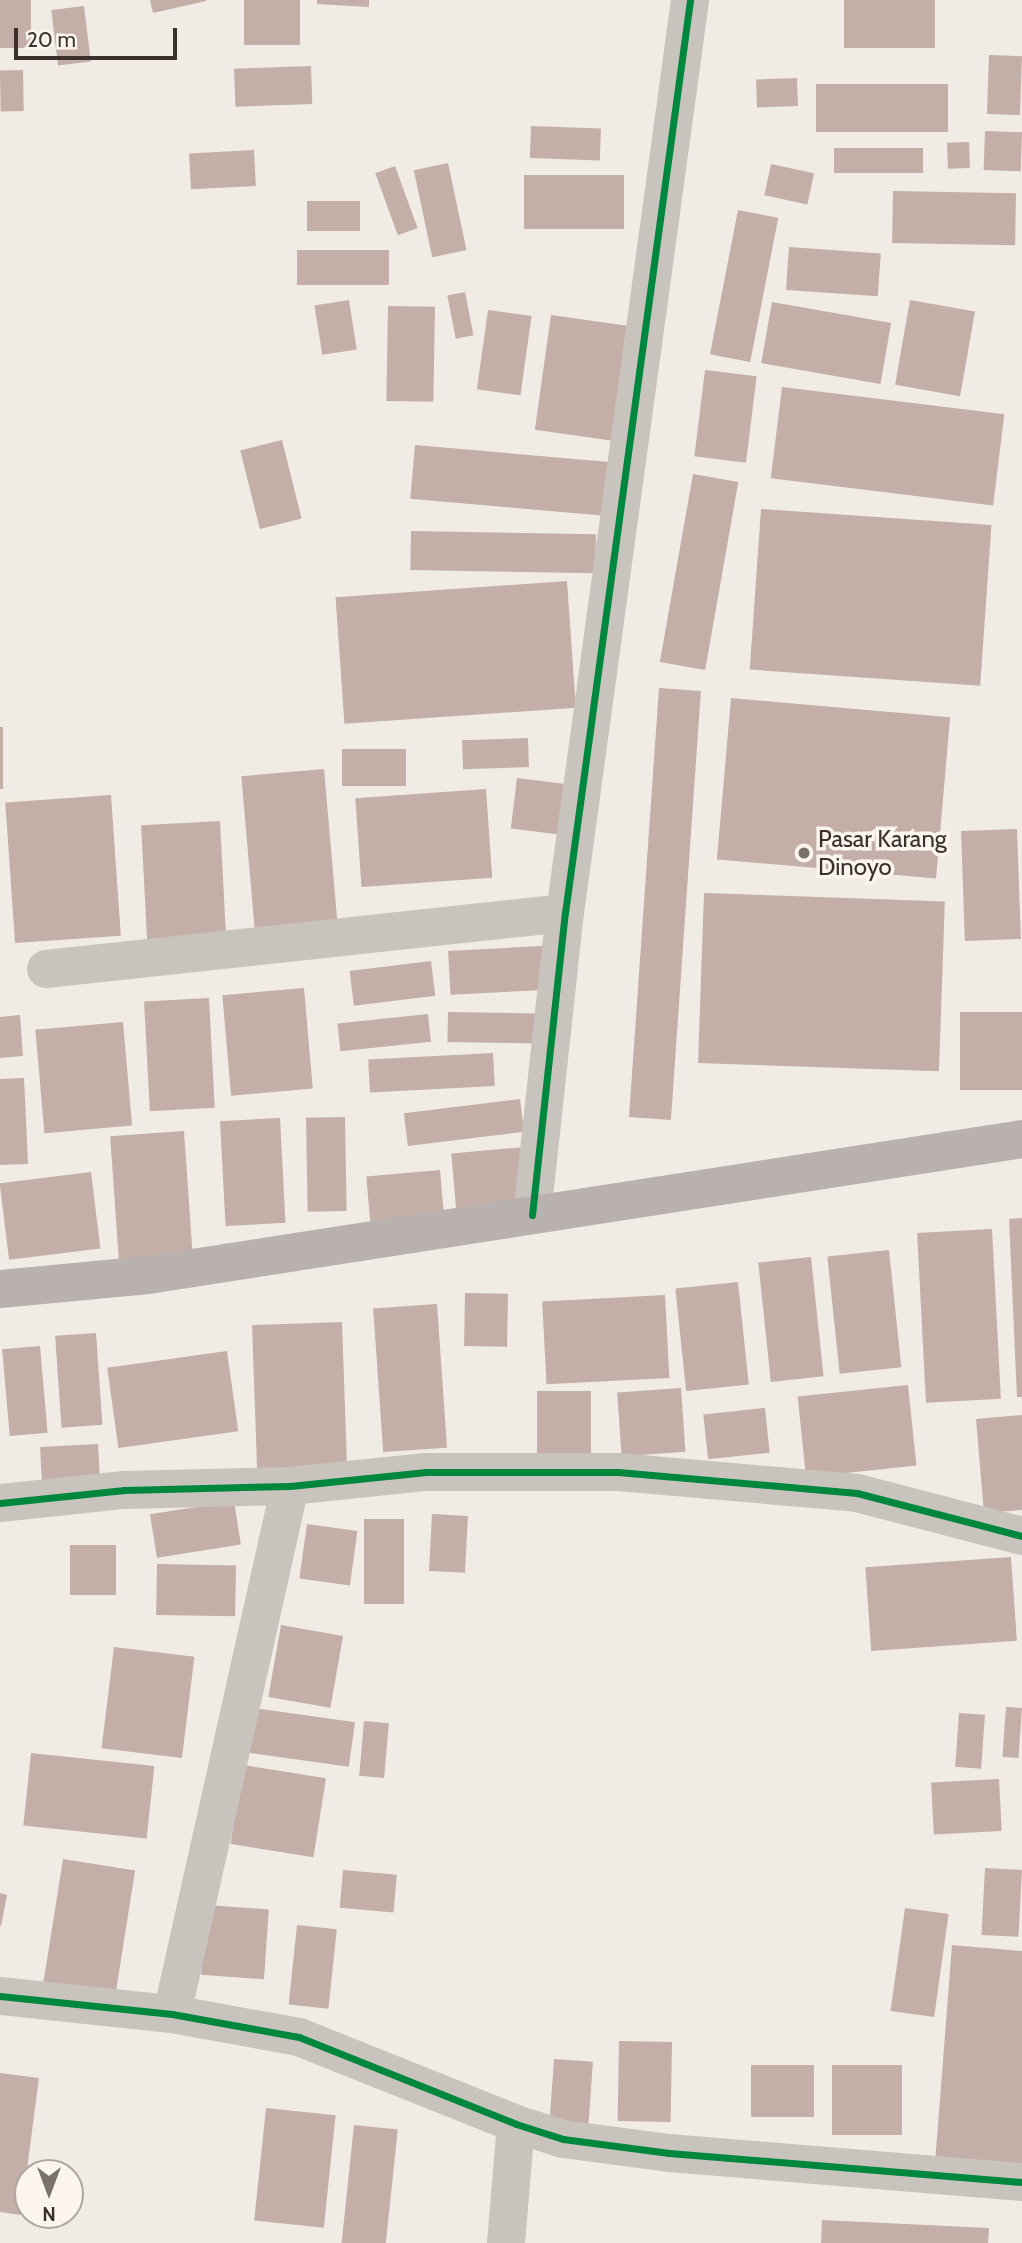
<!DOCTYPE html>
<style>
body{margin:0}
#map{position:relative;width:1022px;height:2243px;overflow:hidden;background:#f0ebe5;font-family:Cabin,sans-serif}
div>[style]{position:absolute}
.building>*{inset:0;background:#c3afa7;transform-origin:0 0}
.minor>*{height:38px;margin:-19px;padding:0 19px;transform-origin:19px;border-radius:19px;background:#c9c3be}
.major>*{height:38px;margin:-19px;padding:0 19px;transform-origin:19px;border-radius:19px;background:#b8b1ad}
.cycleway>*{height:7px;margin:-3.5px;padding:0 3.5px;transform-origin:3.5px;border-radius:3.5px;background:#00873e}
.dots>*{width:19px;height:19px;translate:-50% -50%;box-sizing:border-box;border:4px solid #fbf5ee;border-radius:50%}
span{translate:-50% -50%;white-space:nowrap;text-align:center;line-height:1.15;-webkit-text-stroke:7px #fbf5ee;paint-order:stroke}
.poi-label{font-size:24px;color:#3b302b}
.left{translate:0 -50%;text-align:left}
.north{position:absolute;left:14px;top:2159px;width:70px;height:70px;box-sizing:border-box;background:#fbf5ee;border:2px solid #aea6a0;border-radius:50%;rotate:180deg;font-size:19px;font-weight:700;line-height:28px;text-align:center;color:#3b302b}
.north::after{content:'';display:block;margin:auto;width:24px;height:32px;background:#7a716c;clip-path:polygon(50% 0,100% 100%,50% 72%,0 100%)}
.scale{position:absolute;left:14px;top:28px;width:163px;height:32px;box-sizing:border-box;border:4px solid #3b302b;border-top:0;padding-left:9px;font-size:21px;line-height:24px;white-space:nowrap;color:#3b302b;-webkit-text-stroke:5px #fbf5ee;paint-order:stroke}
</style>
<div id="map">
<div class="building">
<i style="left:0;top:0;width:31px;height:48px"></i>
<i style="clip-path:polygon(150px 0,206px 0,206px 1px,153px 13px)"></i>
<i style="left:244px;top:0;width:56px;height:45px"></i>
<i style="clip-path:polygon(317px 0,369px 0,369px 7px,317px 4px)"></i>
<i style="left:844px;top:0;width:91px;height:48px"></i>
<i style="left:84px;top:6px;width:56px;height:33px;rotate:83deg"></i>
<i style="left:989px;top:55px;width:33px;height:59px;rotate:2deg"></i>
<i style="left:311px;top:66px;width:38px;height:77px;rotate:88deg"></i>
<i style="left:23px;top:70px;width:41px;height:23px;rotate:89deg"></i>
<i style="left:797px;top:78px;width:28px;height:41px;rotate:88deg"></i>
<i style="left:948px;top:84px;width:48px;height:132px;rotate:90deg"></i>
<i style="left:531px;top:126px;width:70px;height:32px;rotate:2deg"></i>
<i style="left:985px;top:131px;width:37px;height:39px;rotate:2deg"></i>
<i style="left:969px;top:142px;width:26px;height:22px;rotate:88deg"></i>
<i style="left:834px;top:148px;width:89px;height:25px"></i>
<i style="left:254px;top:150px;width:36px;height:65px;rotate:87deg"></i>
<i style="left:448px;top:163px;width:89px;height:35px;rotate:78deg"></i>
<i style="left:771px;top:164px;width:44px;height:32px;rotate:12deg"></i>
<i style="left:395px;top:166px;width:66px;height:21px;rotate:70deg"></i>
<i style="left:524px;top:175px;width:100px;height:54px"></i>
<i style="left:893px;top:191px;width:123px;height:52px;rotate:1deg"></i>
<i style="left:307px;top:201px;width:53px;height:30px"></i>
<i style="left:738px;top:210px;width:41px;height:147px;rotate:11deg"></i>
<i style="left:789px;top:247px;width:92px;height:43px;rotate:4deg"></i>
<i style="left:389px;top:250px;width:35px;height:92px;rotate:90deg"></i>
<i style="left:465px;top:292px;width:44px;height:18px;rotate:79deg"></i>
<i style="left:349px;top:300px;width:50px;height:35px;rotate:81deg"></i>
<i style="left:910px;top:300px;width:66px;height:86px;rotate:10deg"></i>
<i style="left:772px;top:302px;width:121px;height:62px;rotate:10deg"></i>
<i style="left:388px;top:306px;width:47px;height:95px;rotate:1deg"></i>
<i style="left:488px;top:310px;width:44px;height:80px;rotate:8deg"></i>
<i style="left:551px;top:315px;width:82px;height:116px;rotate:8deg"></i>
<i style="left:705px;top:370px;width:52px;height:87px;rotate:7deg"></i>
<i style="left:782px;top:387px;width:224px;height:92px;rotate:7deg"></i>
<i style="left:282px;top:440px;width:81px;height:43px;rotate:76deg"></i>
<i style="left:415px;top:445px;width:201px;height:54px;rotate:5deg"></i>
<i style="left:693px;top:474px;width:46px;height:191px;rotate:10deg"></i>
<i style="left:761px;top:509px;width:231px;height:161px;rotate:4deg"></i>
<i style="left:411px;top:531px;width:185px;height:39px;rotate:1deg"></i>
<i style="left:567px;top:581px;width:127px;height:232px;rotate:86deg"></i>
<i style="left:659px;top:688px;width:42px;height:430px;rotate:4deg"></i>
<i style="left:731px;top:698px;width:220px;height:162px;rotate:5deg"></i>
<i style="left:0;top:727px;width:3px;height:62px"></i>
<i style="left:528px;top:738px;width:29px;height:66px;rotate:88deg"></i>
<i style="left:342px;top:749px;width:64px;height:37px"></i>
<i style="left:324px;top:769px;width:159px;height:83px;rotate:85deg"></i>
<i style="left:517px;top:778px;width:59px;height:51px;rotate:7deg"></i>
<i style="left:486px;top:789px;width:89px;height:131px;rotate:86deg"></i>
<i style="left:111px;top:795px;width:141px;height:106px;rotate:86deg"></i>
<i style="left:220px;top:821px;width:126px;height:79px;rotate:87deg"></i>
<i style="left:1017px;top:829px;width:110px;height:56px;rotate:88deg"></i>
<i style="left:704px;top:893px;width:241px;height:170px;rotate:2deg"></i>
<i style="left:542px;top:946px;width:44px;height:94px;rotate:87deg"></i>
<i style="left:431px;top:961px;width:35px;height:82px;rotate:83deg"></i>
<i style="left:304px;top:988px;width:101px;height:82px;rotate:85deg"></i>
<i style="left:209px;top:998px;width:110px;height:65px;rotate:87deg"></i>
<i style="left:448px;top:1012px;width:92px;height:30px;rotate:1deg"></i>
<i style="left:1022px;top:1012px;width:78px;height:62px;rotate:90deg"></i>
<i style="left:428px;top:1014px;width:28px;height:91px;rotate:84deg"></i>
<i style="clip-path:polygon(20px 1015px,23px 1056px,0 1058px,0 1017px)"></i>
<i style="left:123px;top:1022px;width:104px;height:88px;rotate:85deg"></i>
<i style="left:493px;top:1053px;width:33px;height:125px;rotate:87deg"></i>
<i style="clip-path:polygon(24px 1078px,28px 1164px,0 1165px,0 1079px)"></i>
<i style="left:520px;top:1099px;width:33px;height:117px;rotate:83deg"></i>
<i style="left:345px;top:1117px;width:94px;height:39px;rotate:89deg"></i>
<i style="left:280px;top:1118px;width:105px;height:60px;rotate:87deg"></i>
<i style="left:184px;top:1131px;width:125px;height:74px;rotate:86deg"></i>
<i style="left:525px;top:1147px;width:56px;height:74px;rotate:85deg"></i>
<i style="left:440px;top:1170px;width:45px;height:74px;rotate:85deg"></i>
<i style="left:91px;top:1172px;width:77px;height:92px;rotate:83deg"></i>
<i style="clip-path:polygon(1022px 1218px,1022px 1397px,1017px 1397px,1009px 1219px)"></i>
<i style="left:992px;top:1229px;width:170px;height:75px;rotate:87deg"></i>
<i style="left:889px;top:1250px;width:118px;height:62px;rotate:84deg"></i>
<i style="left:811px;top:1257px;width:120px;height:53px;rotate:84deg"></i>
<i style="left:738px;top:1282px;width:103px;height:63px;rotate:84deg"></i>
<i style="left:465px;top:1293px;width:43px;height:53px;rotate:1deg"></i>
<i style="left:665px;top:1295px;width:83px;height:123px;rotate:87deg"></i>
<i style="left:437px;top:1304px;width:144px;height:64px;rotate:86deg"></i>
<i style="left:342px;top:1322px;width:148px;height:90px;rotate:88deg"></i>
<i style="left:96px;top:1333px;width:92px;height:41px;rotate:86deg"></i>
<i style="left:40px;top:1346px;width:87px;height:38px;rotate:85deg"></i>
<i style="left:227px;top:1351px;width:81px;height:121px;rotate:82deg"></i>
<i style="left:908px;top:1385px;width:81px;height:111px;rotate:84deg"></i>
<i style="left:681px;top:1388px;width:64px;height:64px;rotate:86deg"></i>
<i style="left:537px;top:1391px;width:54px;height:66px"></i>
<i style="left:765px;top:1408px;width:45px;height:62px;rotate:84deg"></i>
<i style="clip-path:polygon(1022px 1415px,1022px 1510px,984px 1513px,976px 1419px)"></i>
<i style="left:98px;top:1444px;width:35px;height:58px;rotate:87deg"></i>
<i style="left:234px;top:1501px;width:44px;height:85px;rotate:81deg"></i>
<i style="left:432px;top:1514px;width:36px;height:57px;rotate:3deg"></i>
<i style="left:364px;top:1519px;width:40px;height:85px"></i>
<i style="left:307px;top:1524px;width:51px;height:55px;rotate:8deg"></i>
<i style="left:70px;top:1545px;width:46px;height:50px"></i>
<i style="left:1011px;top:1557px;width:84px;height:146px;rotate:86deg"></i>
<i style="left:157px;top:1564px;width:79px;height:51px;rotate:1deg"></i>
<i style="left:281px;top:1625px;width:63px;height:73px;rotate:10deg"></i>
<i style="left:114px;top:1647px;width:81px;height:102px;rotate:7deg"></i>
<i style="left:1006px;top:1707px;width:16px;height:50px;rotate:4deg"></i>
<i style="left:254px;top:1708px;width:102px;height:45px;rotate:8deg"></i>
<i style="left:959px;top:1713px;width:26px;height:54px;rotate:4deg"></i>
<i style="left:364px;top:1721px;width:25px;height:55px;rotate:5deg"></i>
<i style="left:31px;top:1753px;width:124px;height:73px;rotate:6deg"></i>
<i style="left:243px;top:1765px;width:84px;height:80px;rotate:9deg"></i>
<i style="left:999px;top:1779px;width:52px;height:68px;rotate:87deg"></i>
<i style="left:63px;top:1859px;width:73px;height:133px;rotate:9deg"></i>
<i style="left:985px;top:1868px;width:37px;height:67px;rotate:3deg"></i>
<i style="left:343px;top:1870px;width:54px;height:38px;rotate:5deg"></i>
<i style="clip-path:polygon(0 1893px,7px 1895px,1px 1926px,0 1926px)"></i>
<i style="left:206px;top:1905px;width:63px;height:70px;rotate:4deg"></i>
<i style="left:905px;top:1908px;width:44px;height:104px;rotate:8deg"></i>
<i style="left:297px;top:1925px;width:40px;height:80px;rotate:6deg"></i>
<i style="clip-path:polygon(952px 1945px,1022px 1951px,1022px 2169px,935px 2163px)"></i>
<i style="left:619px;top:2041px;width:53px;height:80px;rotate:1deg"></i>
<i style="left:554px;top:2059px;width:39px;height:73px;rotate:4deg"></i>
<i style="left:814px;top:2065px;width:52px;height:63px;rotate:90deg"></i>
<i style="left:832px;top:2065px;width:70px;height:70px"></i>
<i style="clip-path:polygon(0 2073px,39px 2078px,21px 2215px,0 2212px)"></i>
<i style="left:266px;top:2108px;width:70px;height:113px;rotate:6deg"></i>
<i style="left:354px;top:2125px;width:44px;height:119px;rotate:6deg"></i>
<i style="clip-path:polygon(822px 2220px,989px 2228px,988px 2243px,821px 2243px)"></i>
</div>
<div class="minor">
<i style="left:46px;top:969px;width:522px;rotate:-6.16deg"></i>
<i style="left:532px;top:1215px;width:304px;rotate:-83.8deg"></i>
<i style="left:565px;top:913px;width:922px;rotate:-82.2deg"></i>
<i style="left:0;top:1503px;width:125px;rotate:-6deg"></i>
<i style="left:124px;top:1490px;width:166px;rotate:-1.4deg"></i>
<i style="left:290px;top:1486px;width:137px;rotate:-5.9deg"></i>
<i style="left:426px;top:1472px;width:192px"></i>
<i style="left:618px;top:1472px;width:240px;rotate:5deg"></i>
<i style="left:857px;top:1493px;width:171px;rotate:14.6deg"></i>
<i style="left:0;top:1996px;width:173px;rotate:6deg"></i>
<i style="left:172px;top:2014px;width:129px;rotate:10.3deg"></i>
<i style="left:299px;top:2037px;width:234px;rotate:21.8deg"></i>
<i style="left:516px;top:2124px;width:49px;rotate:17.7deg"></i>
<i style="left:563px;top:2139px;width:107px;rotate:7.5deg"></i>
<i style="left:669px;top:2153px;width:354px;rotate:4.7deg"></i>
<i style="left:172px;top:2014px;width:541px;rotate:-77.4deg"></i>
<i style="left:506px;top:2243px;width:119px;rotate:-85.2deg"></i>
</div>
<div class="major">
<i style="left:0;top:1289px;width:149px;rotate:-5.4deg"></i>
<i style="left:148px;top:1275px;width:885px;rotate:-8.84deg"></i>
</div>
<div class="cycleway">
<i style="left:532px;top:1215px;width:304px;rotate:-83.8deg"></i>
<i style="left:565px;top:913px;width:922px;rotate:-82.2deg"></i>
<i style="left:0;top:1503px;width:125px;rotate:-6deg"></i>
<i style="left:124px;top:1490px;width:166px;rotate:-1.4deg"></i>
<i style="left:290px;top:1486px;width:137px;rotate:-5.9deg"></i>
<i style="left:426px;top:1472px;width:192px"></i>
<i style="left:618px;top:1472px;width:240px;rotate:5deg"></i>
<i style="left:857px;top:1493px;width:171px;rotate:14.6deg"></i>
<i style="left:0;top:1996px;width:173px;rotate:6deg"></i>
<i style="left:172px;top:2014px;width:129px;rotate:10.3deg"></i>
<i style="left:299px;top:2037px;width:234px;rotate:21.8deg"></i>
<i style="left:516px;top:2124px;width:49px;rotate:17.7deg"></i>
<i style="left:563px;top:2139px;width:107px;rotate:7.5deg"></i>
<i style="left:669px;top:2153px;width:354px;rotate:4.7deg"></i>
</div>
<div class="dots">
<i style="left:804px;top:853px;background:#7a716c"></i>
</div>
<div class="poi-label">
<span class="left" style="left:818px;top:853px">Pasar Karang<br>Dinoyo</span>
</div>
<div class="north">N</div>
<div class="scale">20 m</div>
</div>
